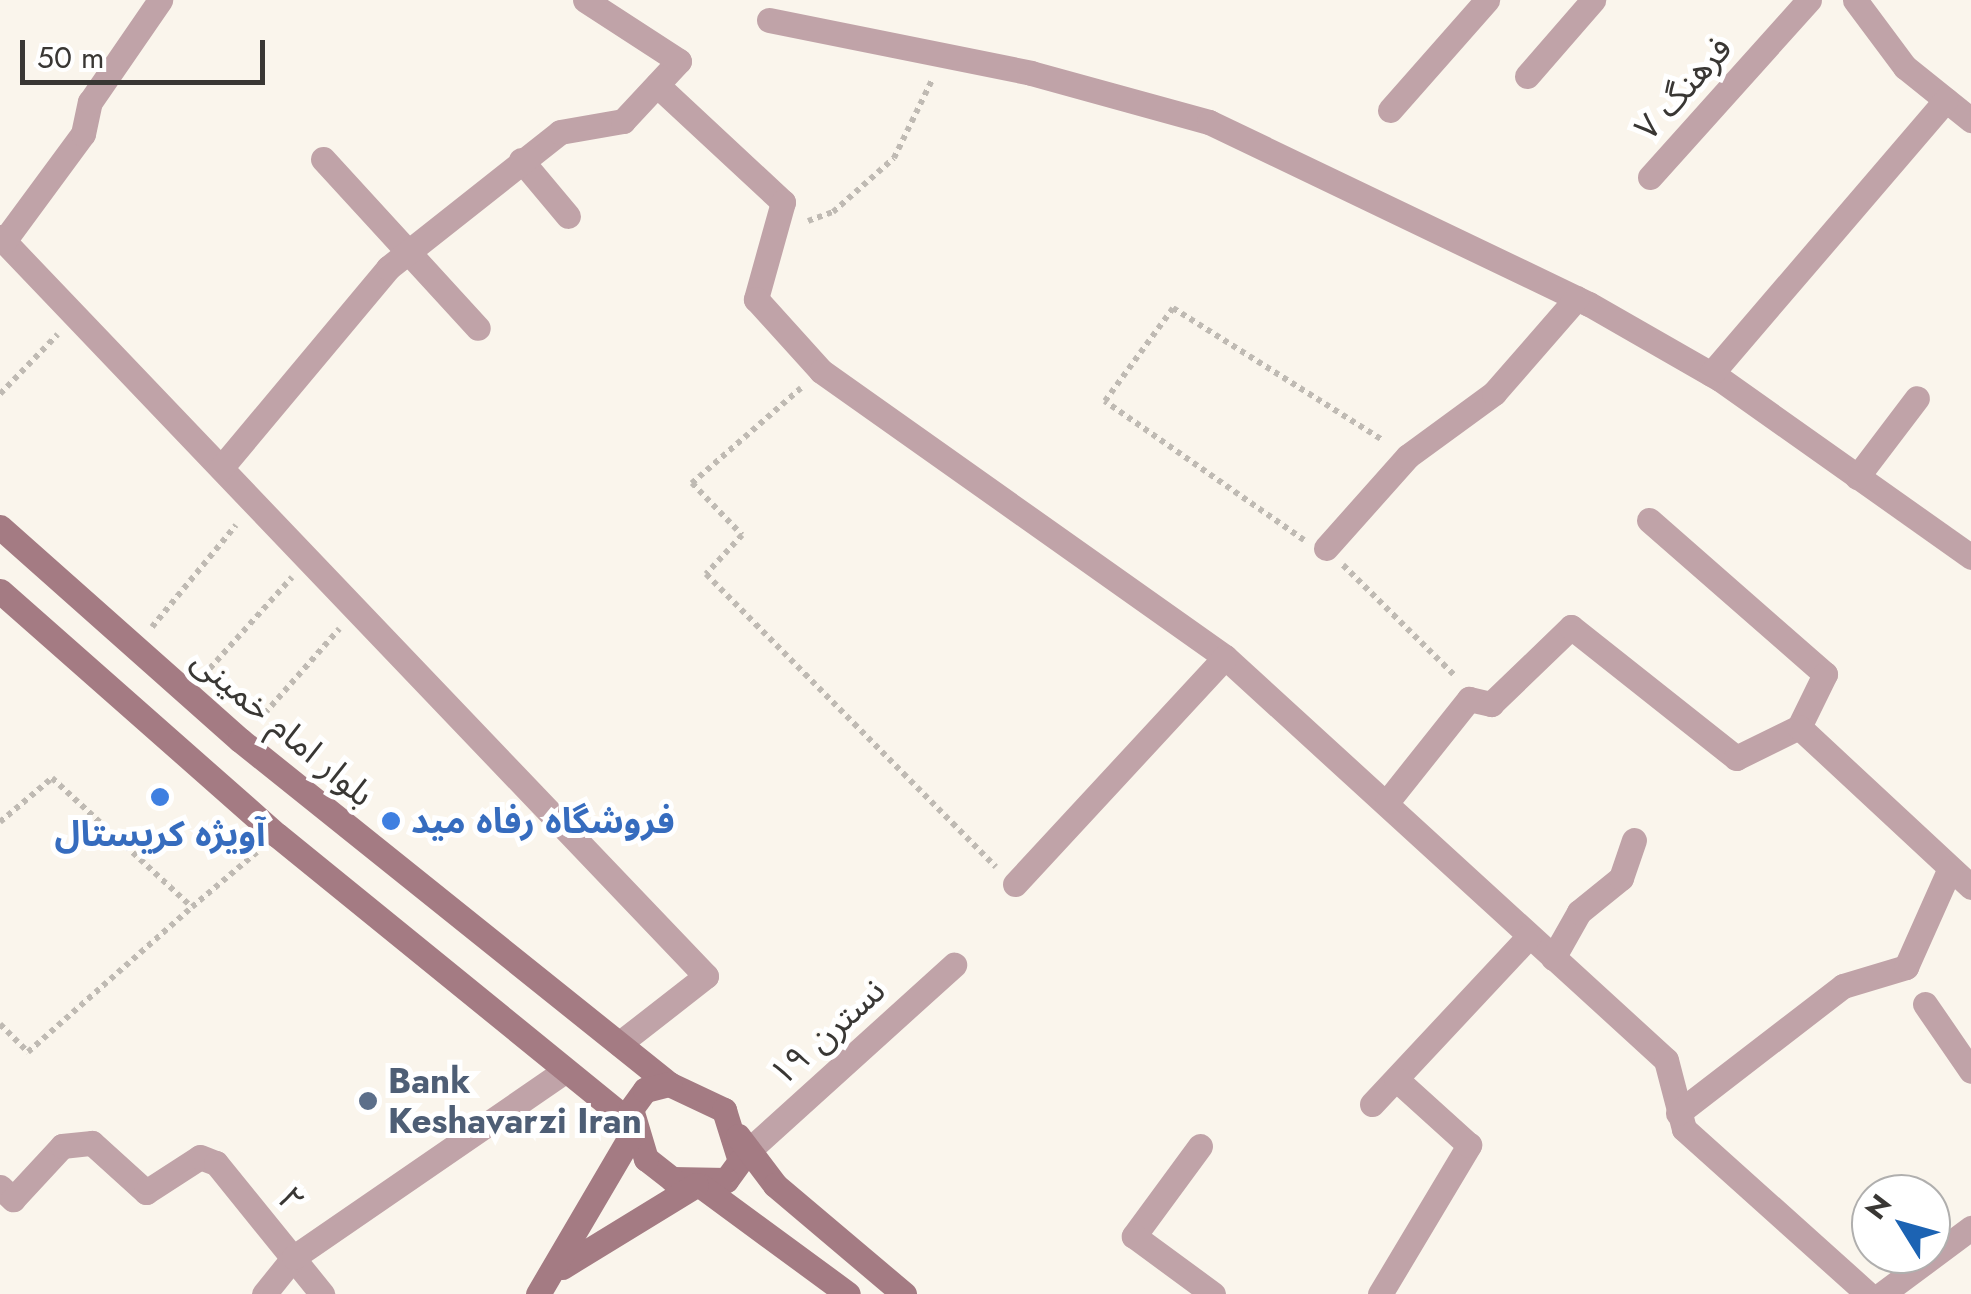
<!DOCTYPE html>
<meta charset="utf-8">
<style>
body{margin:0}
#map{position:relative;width:1971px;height:1294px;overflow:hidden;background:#faf5ec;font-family:Jost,"Noto Sans Arabic",sans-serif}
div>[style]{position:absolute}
.path>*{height:6px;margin-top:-3px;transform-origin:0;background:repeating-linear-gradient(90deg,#bfbab3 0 5px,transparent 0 10px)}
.street>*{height:25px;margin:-12.5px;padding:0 12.5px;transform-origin:12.5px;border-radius:12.5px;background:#c0a3a8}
.secondary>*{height:25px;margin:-12.5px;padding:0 12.5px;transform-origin:12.5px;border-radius:12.5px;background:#a47b83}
.dots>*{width:28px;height:28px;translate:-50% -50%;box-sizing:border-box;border:5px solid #fff;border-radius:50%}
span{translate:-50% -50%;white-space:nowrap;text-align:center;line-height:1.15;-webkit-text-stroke:10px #fff;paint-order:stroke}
.street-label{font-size:35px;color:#393734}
.shop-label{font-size:35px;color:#366cbe;font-weight:700}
.left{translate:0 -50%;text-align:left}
.service-label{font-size:35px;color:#4e5e75;font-weight:700}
.north{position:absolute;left:1851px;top:1174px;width:100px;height:100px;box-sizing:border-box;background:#fff;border:2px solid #b0afae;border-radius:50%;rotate:307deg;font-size:28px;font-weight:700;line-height:40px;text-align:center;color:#393734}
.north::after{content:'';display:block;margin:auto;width:35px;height:45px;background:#1c63b3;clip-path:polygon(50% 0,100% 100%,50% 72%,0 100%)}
.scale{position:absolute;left:20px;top:40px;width:245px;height:45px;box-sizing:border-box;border:5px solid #393734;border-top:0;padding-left:12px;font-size:30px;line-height:35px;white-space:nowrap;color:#393734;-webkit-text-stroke:8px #fff;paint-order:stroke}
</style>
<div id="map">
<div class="path">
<i style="left:808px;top:221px;width:27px;rotate:-20deg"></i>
<i style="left:833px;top:212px;width:81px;rotate:-41.5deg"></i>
<i style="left:894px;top:158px;width:89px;rotate:-64deg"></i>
<i style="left:801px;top:388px;width:145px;rotate:138.9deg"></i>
<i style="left:692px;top:483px;width:72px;rotate:46.1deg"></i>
<i style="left:742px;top:535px;width:53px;rotate:132.7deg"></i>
<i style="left:706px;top:574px;width:412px;rotate:45.3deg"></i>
<i style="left:0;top:394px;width:83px;rotate:-46deg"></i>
<i style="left:1304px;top:540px;width:243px;rotate:-145.1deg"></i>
<i style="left:1105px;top:401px;width:115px;rotate:-53.8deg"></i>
<i style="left:1173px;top:308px;width:249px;rotate:32.2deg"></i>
<i style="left:1343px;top:565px;width:158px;rotate:44.7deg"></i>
<i style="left:152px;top:627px;width:132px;rotate:-50.5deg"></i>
<i style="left:203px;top:676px;width:133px;rotate:-48deg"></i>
<i style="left:258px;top:721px;width:123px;rotate:-48.6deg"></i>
<i style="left:0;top:822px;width:68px;rotate:-40.2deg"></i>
<i style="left:52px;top:778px;width:190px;rotate:42.7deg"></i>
<i style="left:192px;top:907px;width:85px;rotate:-40.2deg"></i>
<i style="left:0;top:1024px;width:40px;rotate:45deg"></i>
<i style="left:28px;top:1052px;width:219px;rotate:-41.5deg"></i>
</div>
<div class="street">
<i style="left:1855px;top:0;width:84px;rotate:53.3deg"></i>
<i style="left:1905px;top:67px;width:85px;rotate:38.8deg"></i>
<i style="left:769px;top:20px;width:267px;rotate:11.4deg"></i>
<i style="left:1031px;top:73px;width:185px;rotate:15.4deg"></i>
<i style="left:1209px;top:122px;width:421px;rotate:25.6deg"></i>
<i style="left:1589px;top:304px;width:151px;rotate:29.8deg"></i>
<i style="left:1720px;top:379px;width:308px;rotate:35.3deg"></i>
<i style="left:1527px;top:76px;width:101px;rotate:-49deg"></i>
<i style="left:657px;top:85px;width:172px;rotate:42.9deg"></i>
<i style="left:783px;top:202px;width:101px;rotate:105.6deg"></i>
<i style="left:756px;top:299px;width:97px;rotate:47.9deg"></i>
<i style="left:821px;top:371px;width:495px;rotate:35.3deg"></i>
<i style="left:1225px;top:657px;width:597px;rotate:42.42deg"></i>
<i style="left:1666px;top:1060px;width:71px;rotate:75.4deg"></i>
<i style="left:1684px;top:1129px;width:247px;rotate:41.9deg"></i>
<i style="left:1390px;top:110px;width:147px;rotate:-48.6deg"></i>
<i style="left:323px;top:159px;width:229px;rotate:47.5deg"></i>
<i style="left:521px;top:160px;width:73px;rotate:50deg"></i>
<i style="left:1650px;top:177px;width:238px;rotate:-48.1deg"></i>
<i style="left:0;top:237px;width:1022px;rotate:46.31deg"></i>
<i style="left:706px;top:976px;width:110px;rotate:142deg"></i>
<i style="left:4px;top:241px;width:133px;rotate:-53.6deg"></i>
<i style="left:83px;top:134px;width:33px;rotate:-78deg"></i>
<i style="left:90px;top:102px;width:124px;rotate:-55.5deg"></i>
<i style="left:1711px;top:374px;width:361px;rotate:-49.4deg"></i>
<i style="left:221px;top:468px;width:261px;rotate:-50.1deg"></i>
<i style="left:388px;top:268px;width:219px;rotate:-38.3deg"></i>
<i style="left:560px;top:132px;width:64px;rotate:-9.9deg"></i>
<i style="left:623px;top:121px;width:82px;rotate:-47deg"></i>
<i style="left:679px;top:61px;width:112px;rotate:-147deg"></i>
<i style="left:1857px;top:477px;width:99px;rotate:-52.8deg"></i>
<i style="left:1649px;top:520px;width:234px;rotate:41.2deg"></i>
<i style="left:1825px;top:674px;width:59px;rotate:116.1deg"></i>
<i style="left:1326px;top:548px;width:123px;rotate:-48.3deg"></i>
<i style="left:1408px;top:456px;width:107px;rotate:-36.2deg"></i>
<i style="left:1494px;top:393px;width:126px;rotate:-48.9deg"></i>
<i style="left:1387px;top:802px;width:132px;rotate:-51.5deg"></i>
<i style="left:1469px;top:699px;width:23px;rotate:13deg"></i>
<i style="left:1491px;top:704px;width:111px;rotate:-43.9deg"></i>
<i style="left:1571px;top:627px;width:211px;rotate:38.4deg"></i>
<i style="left:1736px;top:758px;width:70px;rotate:-26.2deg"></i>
<i style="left:1799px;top:727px;width:235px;rotate:42.9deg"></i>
<i style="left:1015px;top:884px;width:309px;rotate:-47.2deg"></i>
<i style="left:1553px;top:958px;width:53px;rotate:-60.5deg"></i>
<i style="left:1579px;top:912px;width:54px;rotate:-39deg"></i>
<i style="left:1621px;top:878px;width:40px;rotate:-71.1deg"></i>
<i style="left:1925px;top:1004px;width:81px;rotate:55.5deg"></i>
<i style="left:1372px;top:1104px;width:230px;rotate:-46.9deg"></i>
<i style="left:1678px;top:1113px;width:208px;rotate:-37.6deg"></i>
<i style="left:1843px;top:986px;width:66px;rotate:-16.8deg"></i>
<i style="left:1906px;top:967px;width:108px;rotate:-66deg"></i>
<i style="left:1200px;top:1146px;width:112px;rotate:126.3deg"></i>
<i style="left:1134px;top:1236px;width:98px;rotate:36.3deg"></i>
<i style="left:748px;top:1151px;width:278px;rotate:-42.1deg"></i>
<i style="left:0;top:1187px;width:18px;rotate:43deg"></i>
<i style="left:13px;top:1199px;width:72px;rotate:-47.2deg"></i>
<i style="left:62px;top:1146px;width:30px;rotate:-6deg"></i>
<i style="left:92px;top:1143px;width:73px;rotate:42.2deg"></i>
<i style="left:146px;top:1192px;width:64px;rotate:-32.9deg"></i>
<i style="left:200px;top:1157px;width:17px;rotate:21deg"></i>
<i style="left:216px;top:1163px;width:169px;rotate:51deg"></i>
<i style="left:264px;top:1294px;width:48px;rotate:-51deg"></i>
<i style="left:294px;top:1257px;width:325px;rotate:-34.5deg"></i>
<i style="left:1380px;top:1294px;width:174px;rotate:-59.1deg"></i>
<i style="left:1469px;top:1145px;width:98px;rotate:-137.9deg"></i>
<i style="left:1882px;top:1294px;width:111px;rotate:-36.6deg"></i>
</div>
<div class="secondary">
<i style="left:0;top:527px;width:321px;rotate:41.6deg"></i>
<i style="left:240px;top:740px;width:550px;rotate:38.72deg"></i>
<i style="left:0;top:591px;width:369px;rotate:41.4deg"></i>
<i style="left:277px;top:835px;width:456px;rotate:39.1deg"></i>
<i style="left:669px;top:1084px;width:61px;rotate:25.3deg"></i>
<i style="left:724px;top:1110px;width:53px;rotate:72.6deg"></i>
<i style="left:740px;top:1161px;width:24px;rotate:126deg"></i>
<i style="left:726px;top:1180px;width:54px;rotate:-178.9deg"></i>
<i style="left:672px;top:1179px;width:33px;rotate:-142deg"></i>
<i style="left:646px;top:1159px;width:52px;rotate:-106.7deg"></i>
<i style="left:631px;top:1109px;width:24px;rotate:-54deg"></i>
<i style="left:645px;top:1090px;width:25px;rotate:-14deg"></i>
<i style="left:738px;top:1136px;width:61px;rotate:52.9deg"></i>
<i style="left:775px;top:1185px;width:169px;rotate:40.2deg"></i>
<i style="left:701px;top:1186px;width:182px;rotate:36.3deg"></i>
<i style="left:562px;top:1267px;width:157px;rotate:-31.5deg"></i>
<i style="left:538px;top:1294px;width:186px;rotate:-59.6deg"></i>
</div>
<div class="dots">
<i style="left:160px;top:797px;background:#3f7fe0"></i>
<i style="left:391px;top:821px;background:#3f7fe0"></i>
<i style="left:368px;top:1101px;background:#5c6f8a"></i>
</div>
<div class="street-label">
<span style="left:1683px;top:88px;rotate:-48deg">فرهنگ ۷</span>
<span style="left:283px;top:727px;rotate:40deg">بلوار امام خمینی</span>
<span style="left:827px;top:1032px;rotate:-42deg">نسترن ۱۹</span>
<span style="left:291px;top:1199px;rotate:51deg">۲</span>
</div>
<div class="shop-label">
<span class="left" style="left:411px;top:821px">فروشگاه رفاه مید</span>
<span style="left:160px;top:834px">آویژه کریستال</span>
</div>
<div class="service-label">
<span class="left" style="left:388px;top:1101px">Bank<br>Keshavarzi Iran</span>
</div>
<div class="north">N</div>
<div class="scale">50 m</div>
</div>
